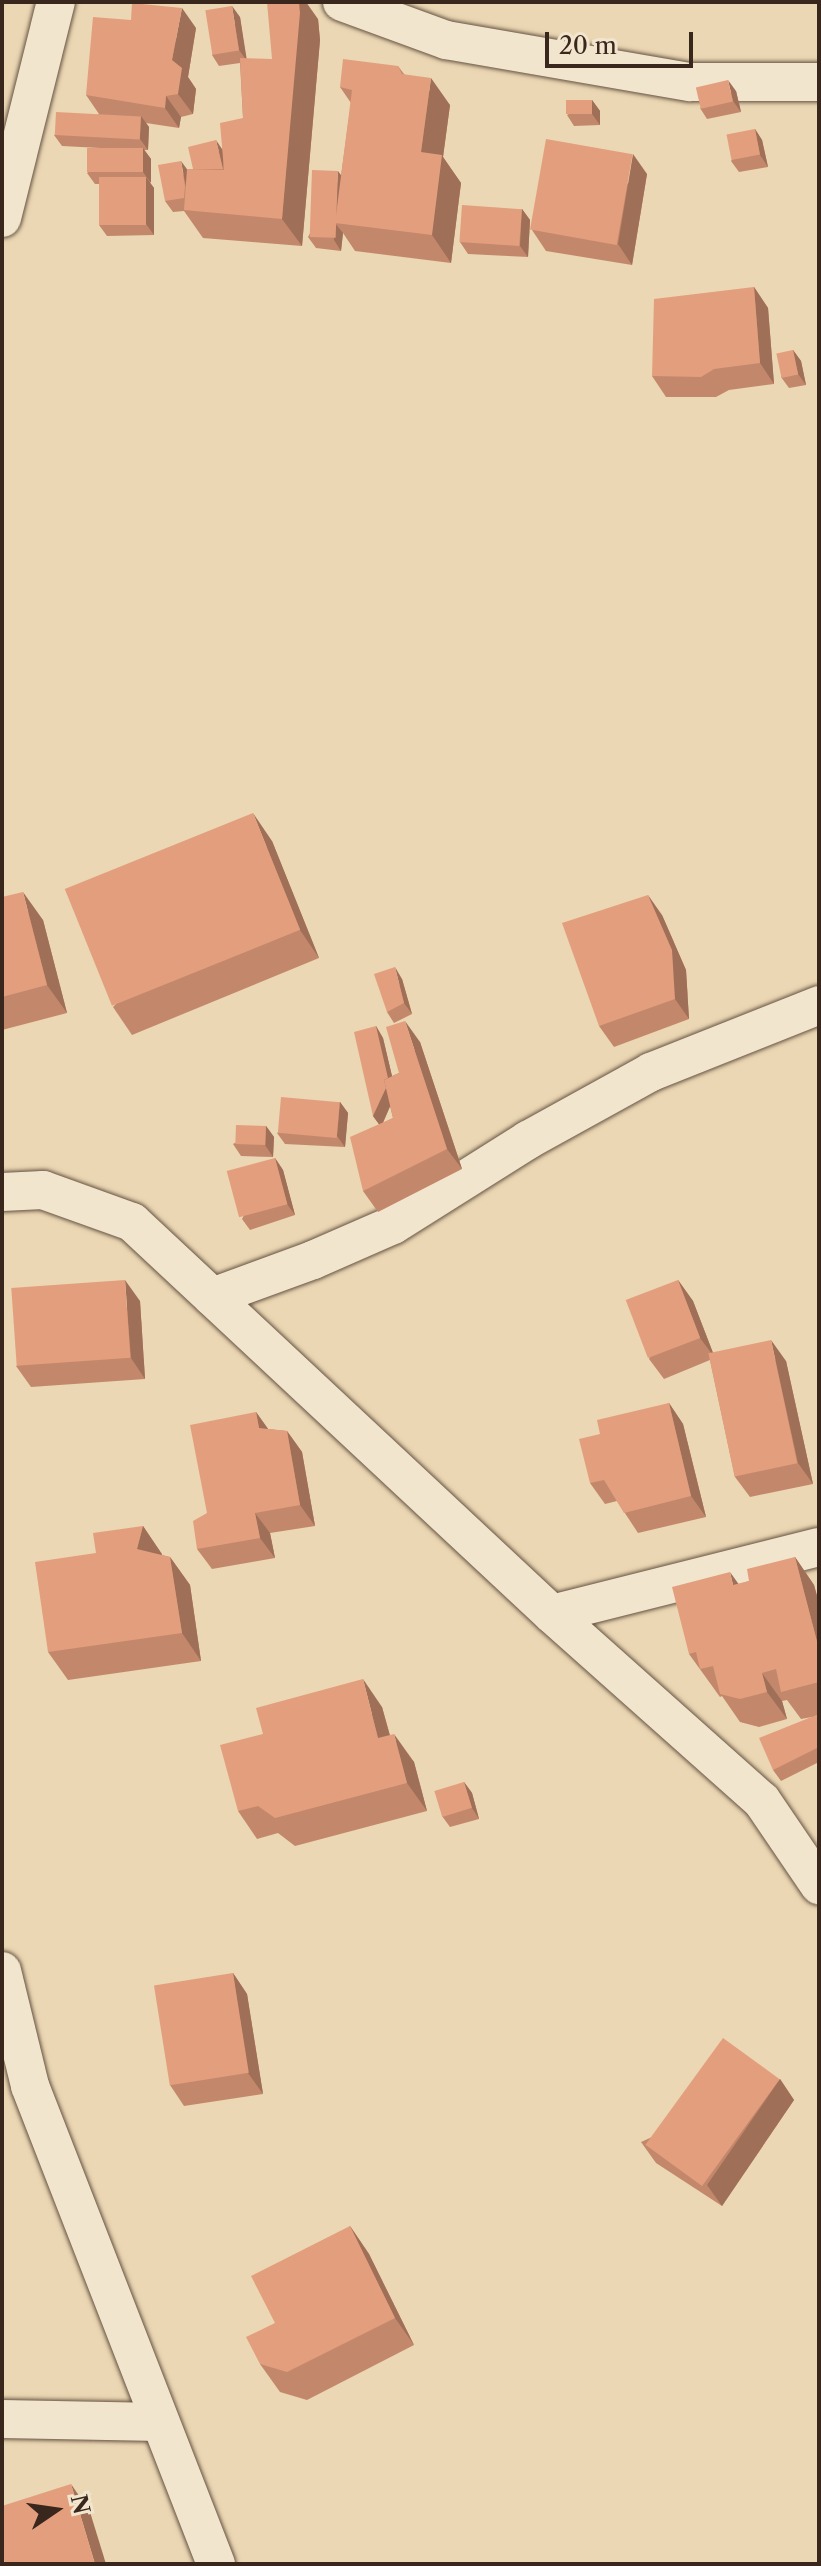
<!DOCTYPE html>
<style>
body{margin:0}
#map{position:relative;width:821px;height:2566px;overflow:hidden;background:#ebd7b3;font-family:"Libre Caslon Text",serif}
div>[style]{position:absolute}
.roads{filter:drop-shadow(0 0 2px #665343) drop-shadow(0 0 2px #665343)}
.minor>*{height:38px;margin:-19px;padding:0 19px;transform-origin:19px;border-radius:19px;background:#f2e5ce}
.wall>*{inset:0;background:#c3886c}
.shaded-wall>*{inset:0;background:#9f6f58}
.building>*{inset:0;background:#e39e7d;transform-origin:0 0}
span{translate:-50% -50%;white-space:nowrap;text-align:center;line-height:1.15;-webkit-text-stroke:6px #f2e5ce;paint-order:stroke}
.frame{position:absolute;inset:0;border:4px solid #39271e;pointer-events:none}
.north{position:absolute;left:16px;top:2470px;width:80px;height:80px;-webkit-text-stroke:6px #f2e5ce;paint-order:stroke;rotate:77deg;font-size:22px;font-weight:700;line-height:32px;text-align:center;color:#39271e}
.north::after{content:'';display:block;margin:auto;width:28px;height:36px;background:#39271e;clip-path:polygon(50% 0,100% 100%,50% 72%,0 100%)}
.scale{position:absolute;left:545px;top:32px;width:148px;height:36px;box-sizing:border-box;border:4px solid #39271e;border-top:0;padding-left:10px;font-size:24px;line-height:28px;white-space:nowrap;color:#39271e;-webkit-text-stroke:6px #f2e5ce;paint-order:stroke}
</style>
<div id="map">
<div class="roads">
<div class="minor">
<i style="left:342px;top:2px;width:111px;rotate:20.1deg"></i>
<i style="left:446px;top:40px;width:248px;rotate:9.8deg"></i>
<i style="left:690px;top:82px;width:129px"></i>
<i style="left:2px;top:218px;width:223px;rotate:-76deg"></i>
<i style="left:2px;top:1192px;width:41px;rotate:-2.8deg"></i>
<i style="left:43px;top:1190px;width:95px;rotate:19.8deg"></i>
<i style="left:132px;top:1222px;width:575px;rotate:43.03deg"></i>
<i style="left:552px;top:1614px;width:281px;rotate:41.7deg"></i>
<i style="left:762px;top:1801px;width:102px;rotate:55.8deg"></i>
<i style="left:212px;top:1297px;width:108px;rotate:-20.1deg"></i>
<i style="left:313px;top:1260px;width:87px;rotate:-23.6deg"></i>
<i style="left:393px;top:1225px;width:160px;rotate:-32.2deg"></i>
<i style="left:528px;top:1140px;width:141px;rotate:-28.9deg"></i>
<i style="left:651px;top:1072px;width:181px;rotate:-21.7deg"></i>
<i style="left:552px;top:1614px;width:275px;rotate:-14.1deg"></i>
<i style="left:2px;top:1971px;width:118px;rotate:76.3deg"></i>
<i style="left:30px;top:2086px;width:513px;rotate:68.74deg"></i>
<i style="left:2px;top:2419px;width:158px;rotate:1.1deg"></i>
</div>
</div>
<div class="wall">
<i style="clip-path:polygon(240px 17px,246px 59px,272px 59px,318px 19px,320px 40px,302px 246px,203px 238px,184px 211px,173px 212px,165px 201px,187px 169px,193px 169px,222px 149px,243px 118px,240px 63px,219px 66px,212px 55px)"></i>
<i style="clip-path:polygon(196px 28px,188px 77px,196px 89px,193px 114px,181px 117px,179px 128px,146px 123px,149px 127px,148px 150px,144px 150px,151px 159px,150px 183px,154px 188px,154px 235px,107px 236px,99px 225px,99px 184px,95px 184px,87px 173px,119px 149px,62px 146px,54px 135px,99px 114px,86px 95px)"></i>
<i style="clip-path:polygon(398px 66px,404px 74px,450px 105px,443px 157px,461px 183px,451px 263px,355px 251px,343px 233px,341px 251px,316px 248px,308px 237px,341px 176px,351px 103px,340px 87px)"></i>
<i style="clip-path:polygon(736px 91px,741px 112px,707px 119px,700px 108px)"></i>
<i style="clip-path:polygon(592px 100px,600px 111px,600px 125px,574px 126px,567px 115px)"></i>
<i style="clip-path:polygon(755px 129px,762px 140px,768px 167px,739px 172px,731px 161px)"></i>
<i style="clip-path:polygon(647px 174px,632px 265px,546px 251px,532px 230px)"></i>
<i style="clip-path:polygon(522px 209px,530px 220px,528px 257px,468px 254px,460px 242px)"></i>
<i style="clip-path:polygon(754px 287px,768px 308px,774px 384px,729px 390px,716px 397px,666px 397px,652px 376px)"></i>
<i style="clip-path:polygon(793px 350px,801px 361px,806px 385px,789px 388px,781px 377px)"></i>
<i style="clip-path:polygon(272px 841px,319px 958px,132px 1035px,113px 1007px)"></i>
<i style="clip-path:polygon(2px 897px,43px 920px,67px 1013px,2px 1030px)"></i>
<i style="clip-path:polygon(662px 915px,686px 970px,689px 1019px,614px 1047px,599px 1026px)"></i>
<i style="clip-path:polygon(402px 979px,412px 1014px,394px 1023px,387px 1012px)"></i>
<i style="clip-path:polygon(evenodd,376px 1026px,383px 1038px,392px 1076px,399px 1073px,420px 1042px,462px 1169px,378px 1212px,363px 1191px,379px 1124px,373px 1116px,376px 1026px,390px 1106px,393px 1118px,383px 1123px,385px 1118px,390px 1106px)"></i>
<i style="clip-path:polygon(340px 1102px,348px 1113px,345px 1147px,285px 1144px,277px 1133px)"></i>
<i style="clip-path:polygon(266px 1126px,274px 1137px,273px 1157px,241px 1156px,233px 1144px)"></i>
<i style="clip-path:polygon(275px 1158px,283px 1170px,295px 1215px,250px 1230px,242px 1219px)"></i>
<i style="clip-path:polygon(678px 1280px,693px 1301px,713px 1353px,786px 1361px,813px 1484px,750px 1497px,735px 1477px,710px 1360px,664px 1379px,649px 1359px)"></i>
<i style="clip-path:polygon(140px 1301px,145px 1379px,31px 1387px,16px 1366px)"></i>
<i style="clip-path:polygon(669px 1403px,683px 1424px,706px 1517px,638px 1533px,617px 1501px,605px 1504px,590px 1483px,600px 1434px)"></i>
<i style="clip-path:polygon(256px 1412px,268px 1429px,287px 1431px,302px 1452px,315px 1526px,270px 1533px,275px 1558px,212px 1569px,197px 1549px,207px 1513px)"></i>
<i style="clip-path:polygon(143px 1526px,162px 1555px,170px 1557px,190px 1585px,201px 1661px,68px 1680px,48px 1652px,96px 1553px)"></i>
<i style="clip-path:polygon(795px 1557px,814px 1585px,819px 1603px,819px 1762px,781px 1781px,773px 1770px,812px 1717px,801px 1719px,787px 1700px,782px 1701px,787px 1719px,759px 1727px,740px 1722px,722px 1696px,720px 1697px,689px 1654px,739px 1584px,749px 1581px)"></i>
<i style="clip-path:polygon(382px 1707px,390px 1735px,414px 1762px,427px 1811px,295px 1846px,278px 1833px,257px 1839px,238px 1811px)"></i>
<i style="clip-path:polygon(464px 1782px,472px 1793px,479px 1819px,450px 1827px,442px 1816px)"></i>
<i style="clip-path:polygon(233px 1973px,247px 1994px,263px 2094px,184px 2106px,170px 2085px)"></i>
<i style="clip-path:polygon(780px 2079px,794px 2100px,722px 2206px,656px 2163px,641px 2142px)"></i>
<i style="clip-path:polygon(350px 2226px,369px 2254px,414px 2345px,307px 2400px,280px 2392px,260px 2364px,275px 2323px)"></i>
</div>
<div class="shaded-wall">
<i style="clip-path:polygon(299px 2px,306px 2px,318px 19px,320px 40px,302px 246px,282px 219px)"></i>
<i style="clip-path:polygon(232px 6px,240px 17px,247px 61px,239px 50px)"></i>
<i style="clip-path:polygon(182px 8px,196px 28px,188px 77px,196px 89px,193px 114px,178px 94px,172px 60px)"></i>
<i style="clip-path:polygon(431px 78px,450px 105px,443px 157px,461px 183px,451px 263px,432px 235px,421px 152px)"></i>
<i style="clip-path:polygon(728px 80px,736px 91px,741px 112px,733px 101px)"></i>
<i style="clip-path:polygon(166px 96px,181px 117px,179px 128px,165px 108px)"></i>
<i style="clip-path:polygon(592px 100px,600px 111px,600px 125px,592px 114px)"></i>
<i style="clip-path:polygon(141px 116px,149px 127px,148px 150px,140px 139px)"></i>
<i style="clip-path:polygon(755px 129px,762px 140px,768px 167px,760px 155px)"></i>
<i style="clip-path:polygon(216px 140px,224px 152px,223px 169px)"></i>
<i style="clip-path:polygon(143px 148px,151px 159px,151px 183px,143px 172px)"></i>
<i style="clip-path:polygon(633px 154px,647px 174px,632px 265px,618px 244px)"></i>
<i style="clip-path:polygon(181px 161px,189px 172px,188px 198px)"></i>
<i style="clip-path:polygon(338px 171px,346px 182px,335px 223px,343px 233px,341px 251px,334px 240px)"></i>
<i style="clip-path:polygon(146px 177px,154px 188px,154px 235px,146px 224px)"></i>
<i style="clip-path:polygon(522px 209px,530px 220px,528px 257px,520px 246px)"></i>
<i style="clip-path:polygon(754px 287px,768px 308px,774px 384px,760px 363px)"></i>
<i style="clip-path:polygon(793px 350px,801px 361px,806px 385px,798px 374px)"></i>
<i style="clip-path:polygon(253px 813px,272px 841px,319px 958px,300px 930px)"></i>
<i style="clip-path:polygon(23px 892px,43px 920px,67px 1013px,47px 985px)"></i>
<i style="clip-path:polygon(648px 895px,662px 915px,686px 970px,689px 1019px,675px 999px)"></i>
<i style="clip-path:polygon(395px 967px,402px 979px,412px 1014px,404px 1003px)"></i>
<i style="clip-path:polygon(405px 1021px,420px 1042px,462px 1169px,447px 1149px)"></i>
<i style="clip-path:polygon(376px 1026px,383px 1038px,396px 1093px,381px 1127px,373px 1116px)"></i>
<i style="clip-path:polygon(340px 1102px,348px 1113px,345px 1147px,337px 1136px)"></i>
<i style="clip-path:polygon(266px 1126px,274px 1137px,273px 1157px,265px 1145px)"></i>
<i style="clip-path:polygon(275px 1158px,283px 1170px,295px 1215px,287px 1204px)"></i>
<i style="clip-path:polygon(125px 1280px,140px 1301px,145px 1379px,131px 1358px)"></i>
<i style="clip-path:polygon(678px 1280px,693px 1301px,715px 1358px,700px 1338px)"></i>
<i style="clip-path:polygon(771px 1340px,786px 1361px,813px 1484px,798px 1463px)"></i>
<i style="clip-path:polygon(669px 1403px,683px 1424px,706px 1517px,691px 1496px)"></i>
<i style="clip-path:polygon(256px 1412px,271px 1433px,259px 1428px)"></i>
<i style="clip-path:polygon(287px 1431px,302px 1452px,315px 1526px,300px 1505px)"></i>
<i style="clip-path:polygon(255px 1513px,270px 1533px,275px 1558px,260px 1538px)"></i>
<i style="clip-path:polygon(143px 1526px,162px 1554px,157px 1577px,137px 1549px)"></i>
<i style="clip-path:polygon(170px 1557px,190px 1585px,201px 1661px,182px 1633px)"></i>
<i style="clip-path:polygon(795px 1557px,814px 1585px,819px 1603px,819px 1649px)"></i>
<i style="clip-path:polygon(730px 1572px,750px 1600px,733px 1585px)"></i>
<i style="clip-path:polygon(762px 1673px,782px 1701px,787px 1719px,767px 1692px)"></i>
<i style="clip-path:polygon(363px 1679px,382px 1707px,398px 1766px,378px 1738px)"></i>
<i style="clip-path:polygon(394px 1734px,414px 1762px,427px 1811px,407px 1783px)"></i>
<i style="clip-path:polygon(464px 1782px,472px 1793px,479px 1819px,472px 1808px)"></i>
<i style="clip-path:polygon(233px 1973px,247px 1994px,263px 2094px,248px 2073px)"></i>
<i style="clip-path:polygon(780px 2079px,794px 2100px,722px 2206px,707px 2185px)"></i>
<i style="clip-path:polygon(350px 2226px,369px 2254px,414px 2345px,395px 2318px)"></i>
<i style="clip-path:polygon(71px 2484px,90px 2512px,106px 2564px,95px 2564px)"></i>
</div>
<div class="building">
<i style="clip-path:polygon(267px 2px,299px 2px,300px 13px,282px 219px,184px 210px,187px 169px,224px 170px,220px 123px,243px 118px,240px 58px,272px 59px)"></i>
<i style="clip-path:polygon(132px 3px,182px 8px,172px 60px,182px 68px,178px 94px,166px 96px,165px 108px,86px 95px,93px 17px,131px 20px)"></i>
<i style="left:232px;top:6px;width:45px;height:27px;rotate:81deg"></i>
<i style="clip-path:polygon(343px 59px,398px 66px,402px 74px,431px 78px,421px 152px,442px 155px,432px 235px,335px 223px,352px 90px,340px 87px)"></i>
<i style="left:728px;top:80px;width:22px;height:33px;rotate:77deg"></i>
<i style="left:592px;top:100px;width:14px;height:26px;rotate:90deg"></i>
<i style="left:56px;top:112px;width:85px;height:23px;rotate:3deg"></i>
<i style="left:755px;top:129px;width:26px;height:29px;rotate:79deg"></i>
<i style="left:546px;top:139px;width:88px;height:92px;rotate:10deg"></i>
<i style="clip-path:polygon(216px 140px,223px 169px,193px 169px,188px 147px)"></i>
<i style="left:143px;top:148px;width:24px;height:56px;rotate:90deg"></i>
<i style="clip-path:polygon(181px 161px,185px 186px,184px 198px,165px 201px,158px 165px)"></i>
<i style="left:312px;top:170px;width:26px;height:67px;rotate:2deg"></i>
<i style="left:99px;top:177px;width:47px;height:48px"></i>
<i style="left:462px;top:205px;width:60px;height:37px;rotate:4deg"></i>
<i style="clip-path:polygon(754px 287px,760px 363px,714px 369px,701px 377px,652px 376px,654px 299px)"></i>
<i style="left:793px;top:350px;width:25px;height:17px;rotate:78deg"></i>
<i style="left:253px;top:813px;width:126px;height:203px;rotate:68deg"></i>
<i style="clip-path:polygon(23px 892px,47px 985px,2px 997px,2px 897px)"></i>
<i style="clip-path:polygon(648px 895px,672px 950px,675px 999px,599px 1026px,562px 923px)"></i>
<i style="clip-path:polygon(395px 967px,404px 1003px,387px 1012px,374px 974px)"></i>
<i style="clip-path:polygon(405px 1021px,447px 1149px,363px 1191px,350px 1137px,393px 1118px,384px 1080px,399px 1073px,386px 1027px)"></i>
<i style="clip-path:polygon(376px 1026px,388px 1078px,384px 1080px,386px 1088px,373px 1116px,354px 1032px)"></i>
<i style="left:281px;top:1097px;width:59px;height:36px;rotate:5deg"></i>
<i style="left:236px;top:1125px;width:30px;height:19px;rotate:2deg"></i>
<i style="left:275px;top:1158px;width:48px;height:50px;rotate:75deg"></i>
<i style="left:125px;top:1280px;width:78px;height:114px;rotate:86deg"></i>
<i style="left:678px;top:1280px;width:62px;height:56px;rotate:69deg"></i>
<i style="left:771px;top:1340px;width:126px;height:64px;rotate:78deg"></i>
<i style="clip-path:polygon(669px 1403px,691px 1496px,624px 1513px,604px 1480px,590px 1483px,579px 1439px,600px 1434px,597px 1420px)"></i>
<i style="clip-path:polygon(256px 1412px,259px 1428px,287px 1431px,300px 1505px,255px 1513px,260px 1538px,197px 1549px,193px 1521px,207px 1513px,190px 1425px)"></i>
<i style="clip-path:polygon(143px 1526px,137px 1549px,170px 1557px,182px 1633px,48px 1652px,35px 1562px,96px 1553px,93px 1533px)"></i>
<i style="clip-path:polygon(795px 1557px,819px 1649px,819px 1682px,781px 1692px,776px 1669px,762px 1673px,767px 1692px,740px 1699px,720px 1694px,713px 1666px,700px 1669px,696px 1652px,689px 1654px,672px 1587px,730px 1572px,733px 1585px,749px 1581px,747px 1569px)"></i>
<i style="clip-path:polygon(363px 1679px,378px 1738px,394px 1734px,407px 1783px,275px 1818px,258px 1806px,238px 1811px,220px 1745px,263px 1734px,256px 1708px)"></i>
<i style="clip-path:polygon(819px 1714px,819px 1747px,773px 1770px,759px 1738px)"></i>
<i style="left:464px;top:1782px;width:27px;height:31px;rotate:73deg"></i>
<i style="left:233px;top:1973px;width:101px;height:80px;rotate:81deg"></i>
<i style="left:723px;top:2038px;width:70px;height:132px;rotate:36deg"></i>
<i style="clip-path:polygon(350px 2226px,395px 2318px,287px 2372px,260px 2364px,246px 2337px,275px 2323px,251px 2276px)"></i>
<i style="clip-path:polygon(71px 2484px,95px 2564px,5px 2564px,2px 2553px,2px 2506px)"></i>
</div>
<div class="frame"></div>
<div class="north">N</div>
<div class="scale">20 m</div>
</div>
